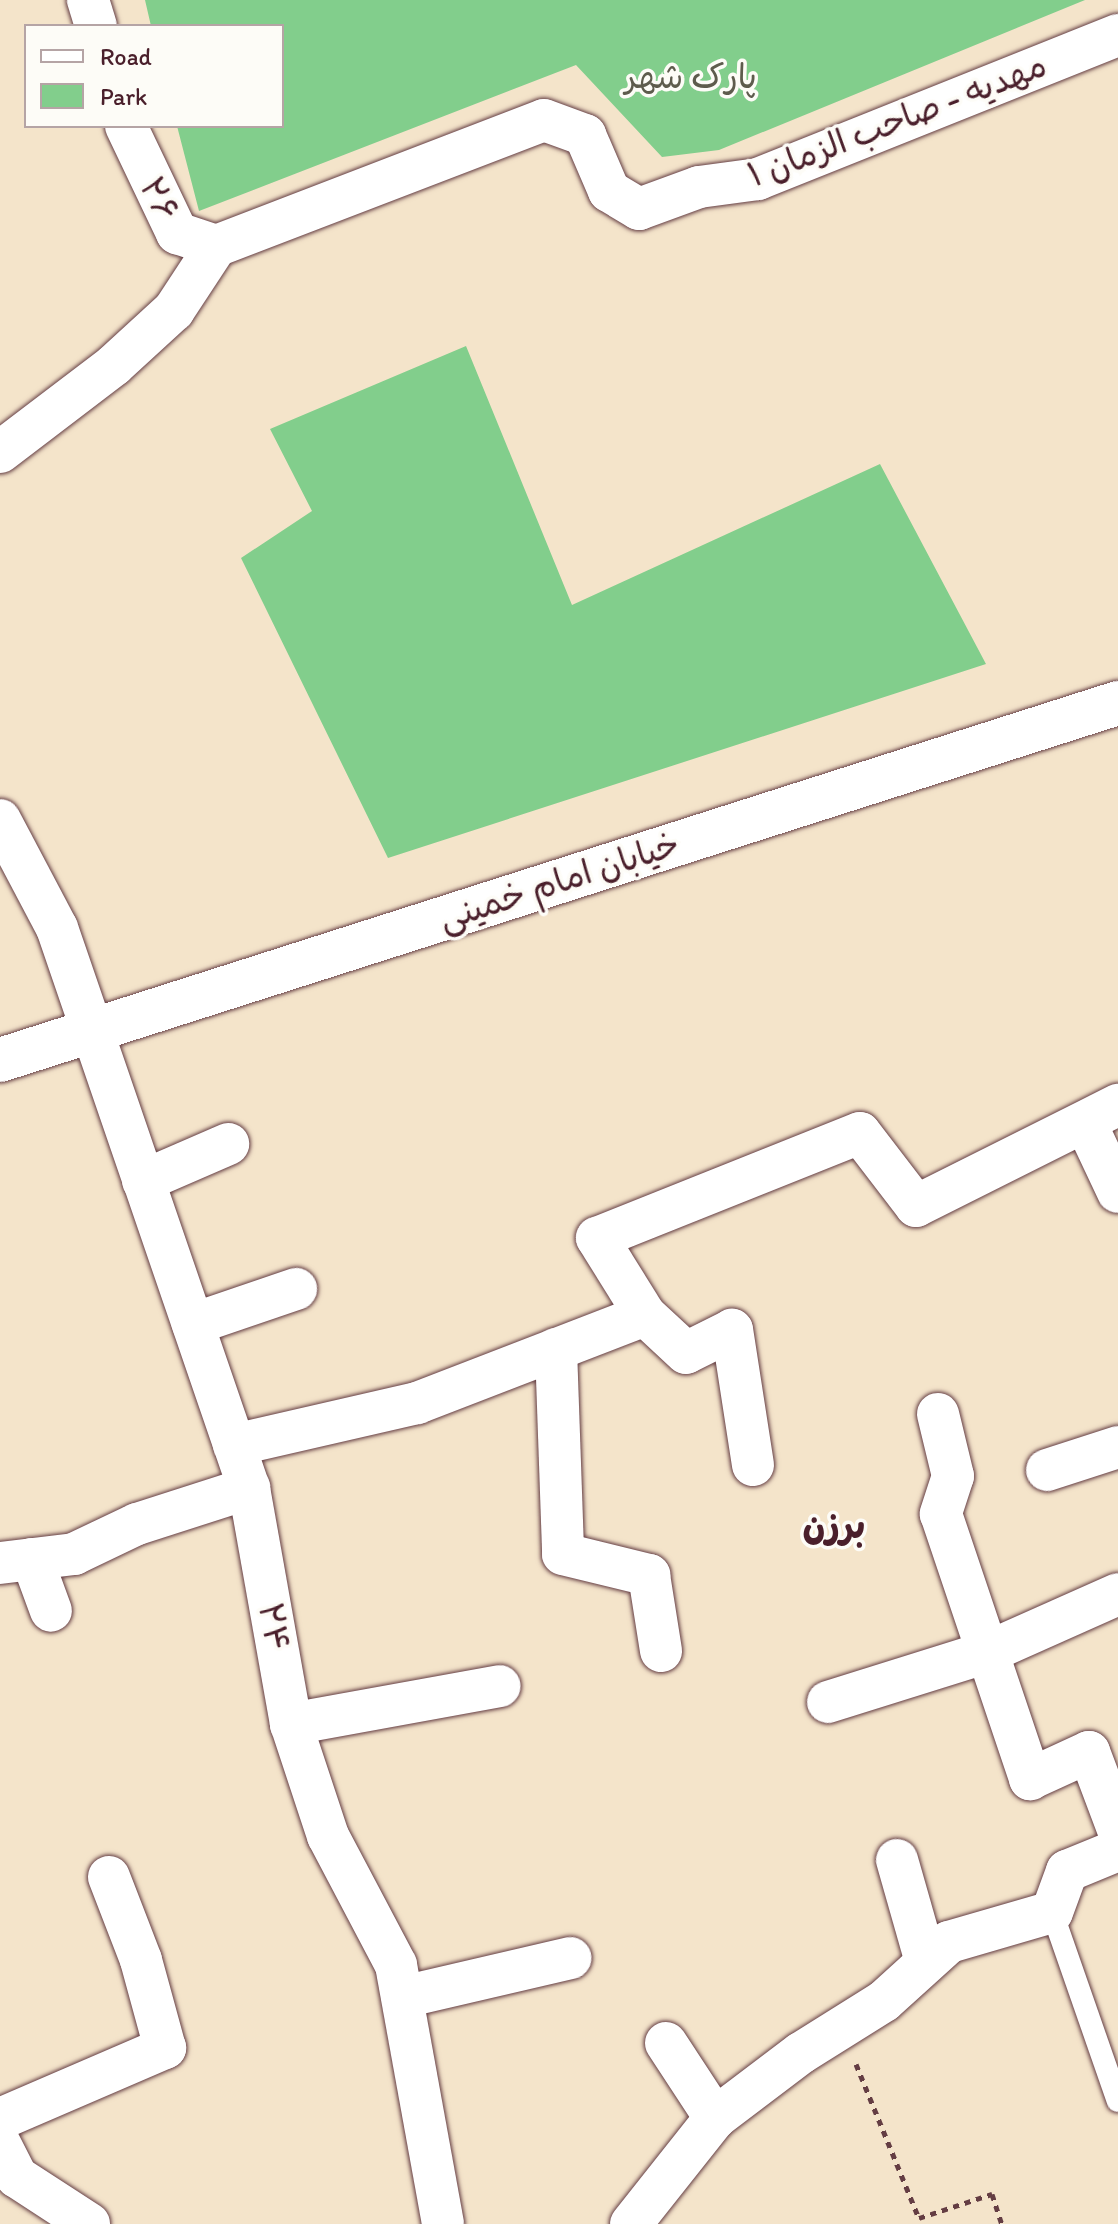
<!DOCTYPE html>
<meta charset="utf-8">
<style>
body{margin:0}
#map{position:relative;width:1118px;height:2224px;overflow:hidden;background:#f4e4ca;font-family:Itim,"Playpen Sans Arabic",sans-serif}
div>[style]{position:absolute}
.green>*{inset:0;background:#82ce8c}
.path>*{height:5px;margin-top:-2.5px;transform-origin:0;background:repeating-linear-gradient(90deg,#643d43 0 6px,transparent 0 12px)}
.roads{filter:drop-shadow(0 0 2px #643d43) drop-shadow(0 0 2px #643d43)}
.service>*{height:22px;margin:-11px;padding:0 11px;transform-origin:11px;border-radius:11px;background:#fff}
.minor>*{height:42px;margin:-21px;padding:0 21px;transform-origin:21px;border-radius:21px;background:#fff}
.secondary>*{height:44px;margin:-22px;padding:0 22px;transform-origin:22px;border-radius:22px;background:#fff}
span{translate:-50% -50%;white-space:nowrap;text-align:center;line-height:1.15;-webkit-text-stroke:7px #fdfcf7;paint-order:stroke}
.park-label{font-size:34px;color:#5e5c4d}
.street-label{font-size:34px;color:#4a1f2b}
.neighbourhood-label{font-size:36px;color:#4a1f2b;font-weight:700}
.legend{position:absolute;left:24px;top:24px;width:260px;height:104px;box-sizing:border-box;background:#fdfcf7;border:2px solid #b5a4a5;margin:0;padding:10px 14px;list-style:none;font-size:24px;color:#4a1f2b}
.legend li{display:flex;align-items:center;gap:16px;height:40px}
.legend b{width:40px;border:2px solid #b5a4a5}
</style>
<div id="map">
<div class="green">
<i style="clip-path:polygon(145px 0,1085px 0,719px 150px,662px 157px,576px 65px,199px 211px,177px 126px,282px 126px,282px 26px,151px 26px)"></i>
<i style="clip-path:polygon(466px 346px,572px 605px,880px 464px,986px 664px,388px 858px,241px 558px,312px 511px,270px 429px)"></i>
</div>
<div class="path">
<i style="left:856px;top:2064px;width:166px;rotate:67.8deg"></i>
<i style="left:919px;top:2218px;width:77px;rotate:-18.2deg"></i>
<i style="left:992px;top:2194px;width:32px;rotate:72deg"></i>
</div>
<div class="roads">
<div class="service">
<i style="left:1052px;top:1912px;width:200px;rotate:70.8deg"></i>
</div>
<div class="minor">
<i style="left:88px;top:0;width:27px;rotate:73deg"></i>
<i style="left:126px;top:126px;width:119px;rotate:64.5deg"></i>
<i style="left:177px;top:233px;width:41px;rotate:18.4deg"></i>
<i style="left:216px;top:246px;width:351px;rotate:-21deg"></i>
<i style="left:544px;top:120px;width:44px;rotate:20.1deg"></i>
<i style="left:585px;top:135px;width:61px;rotate:66.8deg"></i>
<i style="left:609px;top:191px;width:35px;rotate:31deg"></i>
<i style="left:639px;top:209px;width:64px;rotate:-20.1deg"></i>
<i style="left:699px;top:187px;width:60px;rotate:-7.7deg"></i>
<i style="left:758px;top:179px;width:388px;rotate:-21.8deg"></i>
<i style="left:0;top:452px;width:143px;rotate:-37.3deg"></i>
<i style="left:114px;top:365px;width:81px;rotate:-42.5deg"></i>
<i style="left:174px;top:310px;width:77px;rotate:-56.7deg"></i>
<i style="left:0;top:820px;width:122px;rotate:62.2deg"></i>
<i style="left:57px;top:928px;width:592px;rotate:71.08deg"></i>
<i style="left:249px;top:1488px;width:240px;rotate:79.9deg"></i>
<i style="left:291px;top:1724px;width:118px;rotate:71.7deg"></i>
<i style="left:328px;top:1836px;width:146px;rotate:62.2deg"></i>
<i style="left:396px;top:1965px;width:263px;rotate:79.7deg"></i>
<i style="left:1086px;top:1124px;width:75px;rotate:64.8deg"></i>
<i style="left:143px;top:1181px;width:93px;rotate:-23.5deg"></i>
<i style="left:193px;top:1324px;width:109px;rotate:-18.8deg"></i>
<i style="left:556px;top:1349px;width:205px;rotate:88deg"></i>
<i style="left:563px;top:1554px;width:89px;rotate:13.7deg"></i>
<i style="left:649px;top:1575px;width:77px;rotate:81deg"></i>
<i style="left:938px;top:1414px;width:64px;rotate:76.4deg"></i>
<i style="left:953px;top:1476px;width:40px;rotate:108deg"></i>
<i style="left:941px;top:1514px;width:280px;rotate:71.4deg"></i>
<i style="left:1030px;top:1779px;width:65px;rotate:-24.6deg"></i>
<i style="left:1089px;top:1752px;width:82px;rotate:69.4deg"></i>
<i style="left:234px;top:1445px;width:188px;rotate:-12.9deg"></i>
<i style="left:417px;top:1403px;width:244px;rotate:-21.1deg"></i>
<i style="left:753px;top:1465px;width:137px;rotate:-98.8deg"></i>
<i style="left:732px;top:1330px;width:51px;rotate:153.4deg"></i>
<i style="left:686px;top:1353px;width:56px;rotate:-137.2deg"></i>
<i style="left:645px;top:1315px;width:91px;rotate:-121.9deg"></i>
<i style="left:597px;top:1238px;width:283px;rotate:-21.8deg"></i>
<i style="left:860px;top:1133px;width:92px;rotate:52.5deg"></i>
<i style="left:916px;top:1206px;width:226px;rotate:-26.6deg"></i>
<i style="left:1047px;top:1470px;width:75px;rotate:-17.9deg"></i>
<i style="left:32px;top:1559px;width:55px;rotate:69.9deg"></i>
<i style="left:0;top:1563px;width:75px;rotate:-6.9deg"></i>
<i style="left:74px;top:1554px;width:70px;rotate:-25.5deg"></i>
<i style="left:137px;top:1524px;width:118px;rotate:-17.8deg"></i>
<i style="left:828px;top:1702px;width:168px;rotate:-17.4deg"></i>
<i style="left:988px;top:1652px;width:142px;rotate:-24deg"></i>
<i style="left:291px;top:1724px;width:212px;rotate:-10.3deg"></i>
<i style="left:897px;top:1860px;width:106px;rotate:74.1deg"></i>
<i style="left:403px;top:1997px;width:172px;rotate:-13.1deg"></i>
<i style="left:666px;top:2043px;width:90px;rotate:56.8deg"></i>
<i style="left:0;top:2119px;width:180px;rotate:-23.3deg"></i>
<i style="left:165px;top:2048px;width:91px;rotate:-105.3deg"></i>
<i style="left:141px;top:1960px;width:89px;rotate:-111.1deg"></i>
<i style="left:0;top:2144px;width:37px;rotate:63deg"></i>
<i style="left:17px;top:2177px;width:86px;rotate:33.1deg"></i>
<i style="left:631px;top:2224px;width:135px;rotate:-51.6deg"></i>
<i style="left:715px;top:2118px;width:108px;rotate:-37.1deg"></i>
<i style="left:801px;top:2053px;width:98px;rotate:-32.1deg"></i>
<i style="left:884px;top:2001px;width:88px;rotate:-42.2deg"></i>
<i style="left:949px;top:1942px;width:107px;rotate:-16.2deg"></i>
<i style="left:1052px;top:1912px;width:44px;rotate:-69.9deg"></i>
<i style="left:1067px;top:1871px;width:55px;rotate:-22.4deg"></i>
</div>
<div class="secondary">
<i style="left:0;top:1060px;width:1174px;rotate:-17.71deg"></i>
</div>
</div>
<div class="park-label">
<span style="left:691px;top:77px">پارک شهر</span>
</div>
<div class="street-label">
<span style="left:897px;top:120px;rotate:-21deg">مهدیه - صاحب الزمان ۱</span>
<span style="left:159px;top:199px;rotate:63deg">۲۶</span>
<span style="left:559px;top:881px;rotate:-18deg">خیابان امام خمینی</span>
<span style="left:274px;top:1627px;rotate:80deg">۲۴</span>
</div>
<div class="neighbourhood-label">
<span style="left:834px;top:1526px">برزن</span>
</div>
<ul class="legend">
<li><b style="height:10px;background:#fff"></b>Road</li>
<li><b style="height:22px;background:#82ce8c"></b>Park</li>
</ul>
</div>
